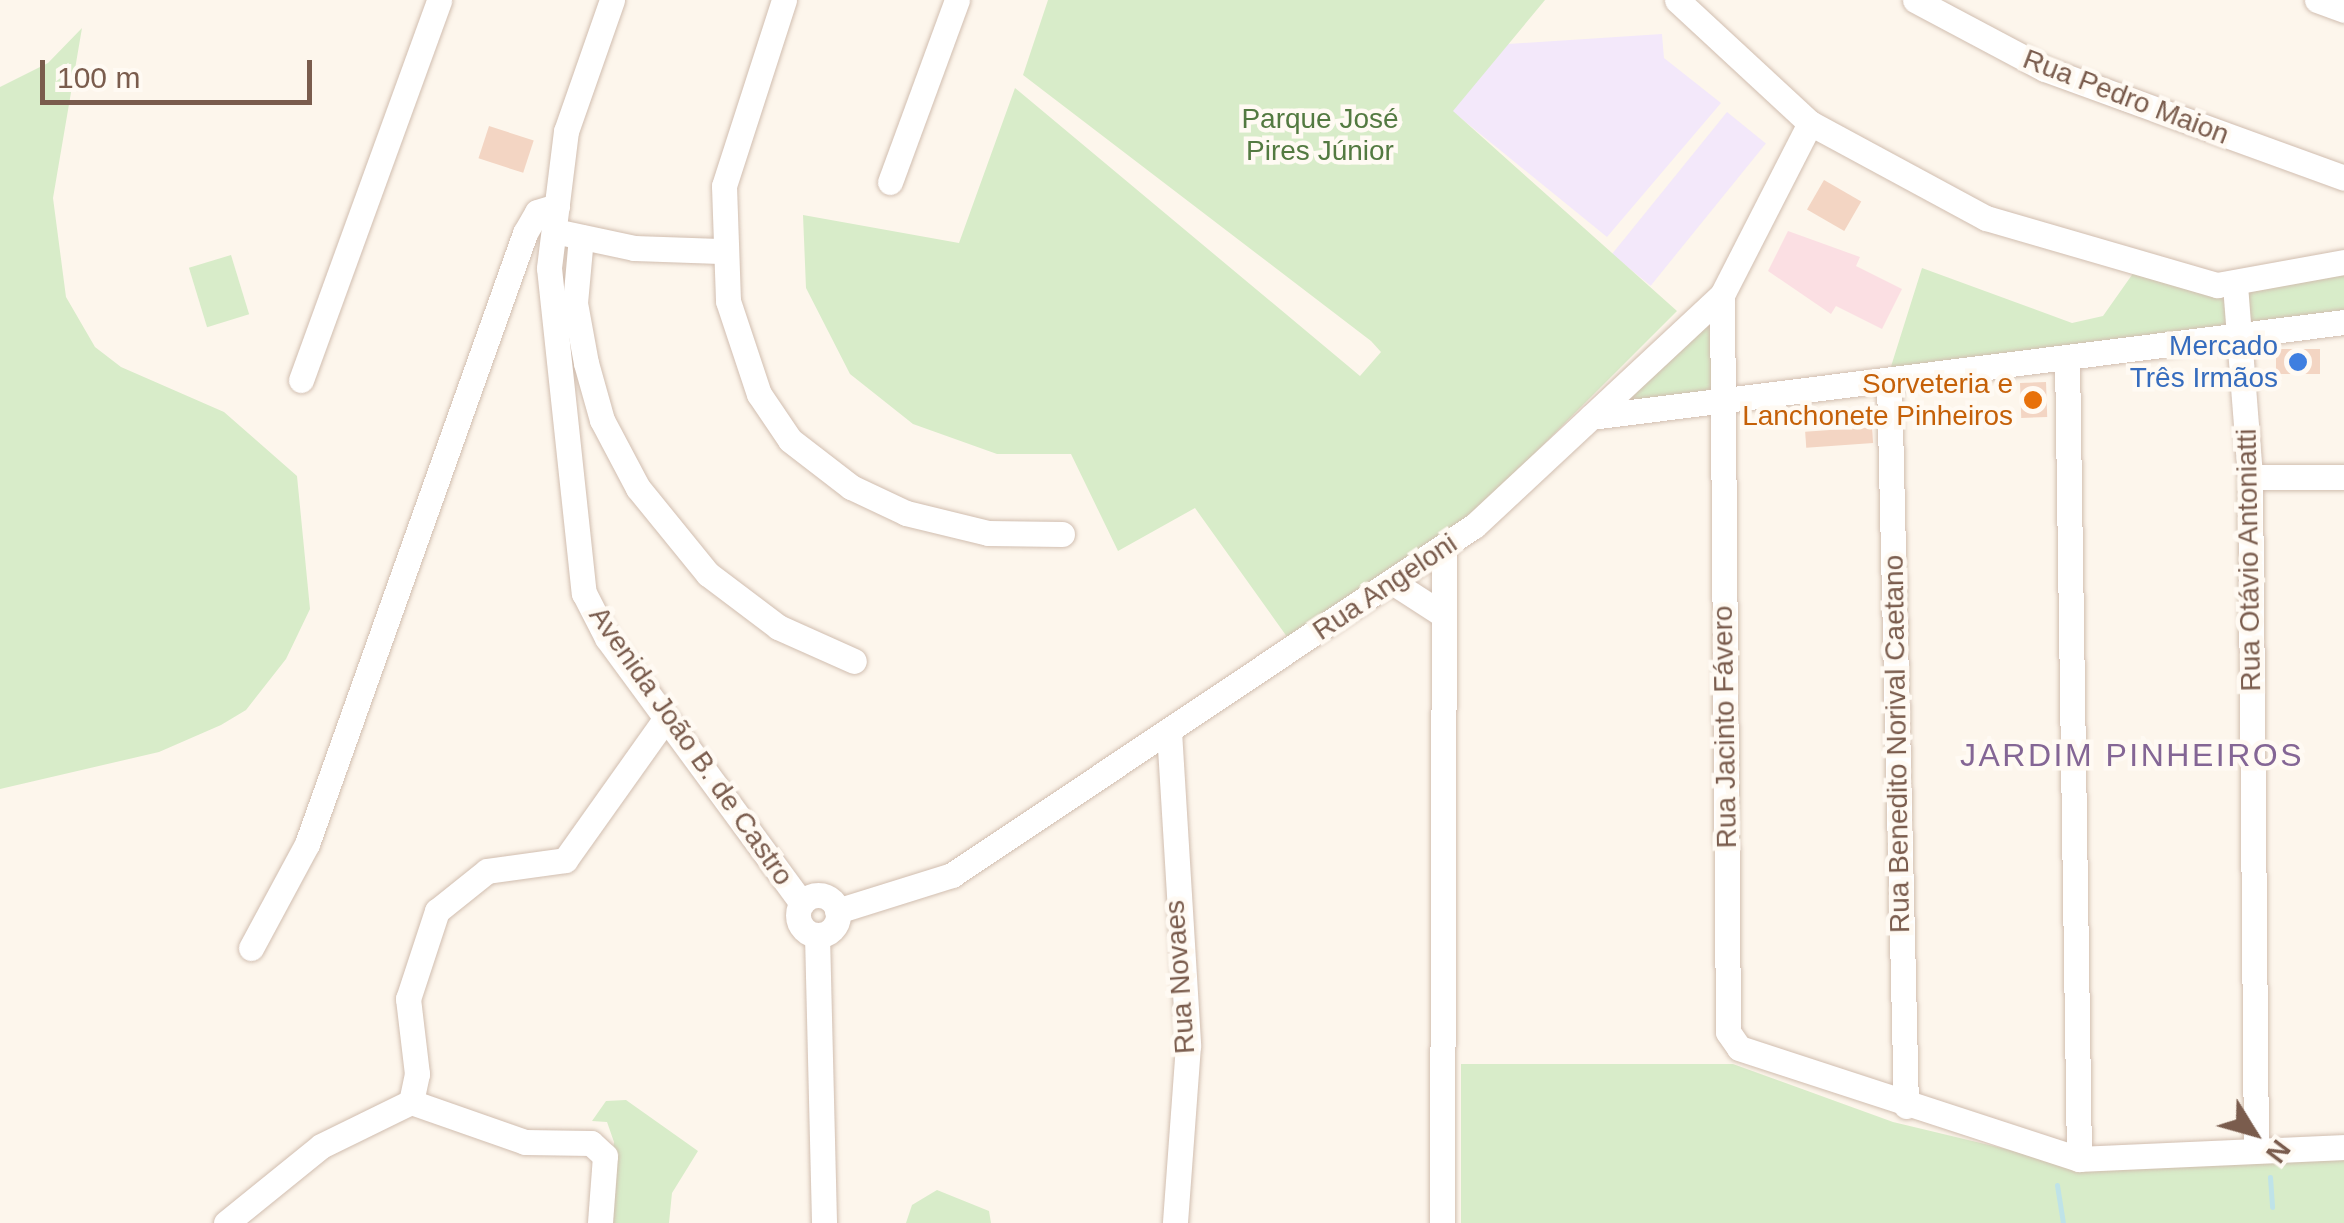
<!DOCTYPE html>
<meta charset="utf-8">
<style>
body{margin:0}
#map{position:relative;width:2344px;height:1223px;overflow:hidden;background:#fdf6ec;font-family:Arial,sans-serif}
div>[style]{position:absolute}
.education>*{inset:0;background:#f3e8fa;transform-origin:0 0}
.medical>*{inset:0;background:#fbdfe3}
.green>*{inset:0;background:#d8ecc9;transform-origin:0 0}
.stream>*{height:5px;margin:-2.5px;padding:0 2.5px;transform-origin:2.5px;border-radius:2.5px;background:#bfe3e8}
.building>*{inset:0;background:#f3d5c3;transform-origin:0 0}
.roads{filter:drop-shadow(0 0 2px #d1beb0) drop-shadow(0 0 2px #d1beb0)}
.minor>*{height:25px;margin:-12.5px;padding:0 12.5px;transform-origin:12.5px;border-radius:12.5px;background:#fff}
.minor>.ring{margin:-12.5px;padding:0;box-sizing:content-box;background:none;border:25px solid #fff;border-radius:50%}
.dots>*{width:28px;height:28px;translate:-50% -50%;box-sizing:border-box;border:5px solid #fffaf3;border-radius:50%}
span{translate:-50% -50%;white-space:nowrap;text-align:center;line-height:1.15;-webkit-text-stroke:9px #fffaf3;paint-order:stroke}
.street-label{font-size:28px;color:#7a5c4d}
.park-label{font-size:28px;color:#537a41}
.shop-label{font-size:28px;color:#366cbe}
.right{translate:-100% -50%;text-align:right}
.food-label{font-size:28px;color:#c56008}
.quarter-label{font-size:32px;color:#846695;letter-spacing:2.5px}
.north{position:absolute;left:2204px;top:1083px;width:100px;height:100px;-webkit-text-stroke:8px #fffaf3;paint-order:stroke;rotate:127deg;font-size:28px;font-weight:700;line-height:40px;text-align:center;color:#7a5c4d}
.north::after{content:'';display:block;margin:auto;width:35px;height:45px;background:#7a5c4d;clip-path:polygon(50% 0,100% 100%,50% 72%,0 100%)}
.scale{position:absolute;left:40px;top:60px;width:272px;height:45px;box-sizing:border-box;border:5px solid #7a5c4d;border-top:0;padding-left:12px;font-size:30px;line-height:35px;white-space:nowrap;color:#7a5c4d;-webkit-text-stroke:8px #fffaf3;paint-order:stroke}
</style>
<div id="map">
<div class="education">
<i style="clip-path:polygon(1662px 34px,1664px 58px,1721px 103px,1607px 237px,1452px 111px,1508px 44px)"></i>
<i style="left:1727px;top:112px;width:50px;height:183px;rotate:39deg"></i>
</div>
<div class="medical">
<i style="clip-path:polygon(1788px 231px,1860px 257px,1856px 266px,1902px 289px,1882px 329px,1836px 306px,1831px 314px,1768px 271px)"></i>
</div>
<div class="green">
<i style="clip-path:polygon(1048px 0,1545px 0,1453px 111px,1677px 311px,1470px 518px,1290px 641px,1195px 508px,1118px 551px,1071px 454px,997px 454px,913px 424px,850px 374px,806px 288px,803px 215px,959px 243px,1015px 88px,1360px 376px,1381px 352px,1371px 341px,1023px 75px)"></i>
<i style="clip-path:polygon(82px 28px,53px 198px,66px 297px,95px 347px,121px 367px,224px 412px,297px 476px,310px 609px,286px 659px,246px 710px,221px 725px,159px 752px,0 789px,0 87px,48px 63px)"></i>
<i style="left:231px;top:255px;width:62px;height:44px;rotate:73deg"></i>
<i style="clip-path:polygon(1922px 268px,2072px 323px,2103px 316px,2134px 272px,2231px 288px,2233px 331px,1888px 376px)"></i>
<i style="clip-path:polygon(2344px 270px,2344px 317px,2241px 330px,2240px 289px)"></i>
<i style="clip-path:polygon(1717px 307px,1716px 399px,1606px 410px)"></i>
<i style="clip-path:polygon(1461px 1064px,1733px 1064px,1893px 1122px,2072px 1165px,2344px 1147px,2344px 1223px,1461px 1223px)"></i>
<i style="clip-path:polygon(626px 1100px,698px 1151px,672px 1193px,669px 1223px,604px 1223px,614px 1142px,607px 1122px,592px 1121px,606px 1101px)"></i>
<i style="clip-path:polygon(937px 1190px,989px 1211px,991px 1223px,906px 1223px,912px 1205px)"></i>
</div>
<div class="stream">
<i style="left:2270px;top:1177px;width:30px;rotate:86deg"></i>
<i style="left:2057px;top:1185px;width:38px;rotate:81deg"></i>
</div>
<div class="building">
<i style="left:489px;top:126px;width:47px;height:34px;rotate:18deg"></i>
<i style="left:1824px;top:180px;width:43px;height:34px;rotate:30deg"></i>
<i style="left:2320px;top:349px;width:25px;height:44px;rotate:90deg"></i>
<i style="left:2046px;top:382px;width:35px;height:26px;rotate:88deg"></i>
<i style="left:1872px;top:427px;width:16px;height:67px;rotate:86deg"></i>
</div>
<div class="roads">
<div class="minor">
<i style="left:612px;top:0;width:139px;rotate:109.3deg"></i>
<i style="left:566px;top:131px;width:138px;rotate:97.1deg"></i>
<i style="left:549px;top:268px;width:327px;rotate:83.9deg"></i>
<i style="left:584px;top:593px;width:51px;rotate:62.9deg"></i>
<i style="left:607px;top:638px;width:329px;rotate:53.7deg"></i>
<i style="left:784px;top:0;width:195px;rotate:107.9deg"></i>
<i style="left:724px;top:186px;width:115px;rotate:88deg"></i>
<i style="left:728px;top:301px;width:98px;rotate:71.6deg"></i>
<i style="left:759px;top:394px;width:55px;rotate:56deg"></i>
<i style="left:790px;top:440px;width:77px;rotate:37.6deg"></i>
<i style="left:851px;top:487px;width:61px;rotate:25.3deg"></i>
<i style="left:906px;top:513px;width:84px;rotate:13.7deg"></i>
<i style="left:988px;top:533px;width:74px;rotate:0.8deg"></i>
<i style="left:1677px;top:0;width:181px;rotate:42.8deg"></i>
<i style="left:1810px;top:123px;width:200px;rotate:28.4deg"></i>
<i style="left:1986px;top:218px;width:241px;rotate:16.2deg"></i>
<i style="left:2217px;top:285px;width:129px;rotate:-10.3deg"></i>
<i style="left:1915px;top:0;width:147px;rotate:28deg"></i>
<i style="left:2045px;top:69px;width:318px;rotate:20deg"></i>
<i style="left:2317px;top:0;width:29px;rotate:20deg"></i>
<i style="left:890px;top:182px;width:194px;rotate:-69.8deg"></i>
<i style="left:564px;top:233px;width:72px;rotate:12.1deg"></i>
<i style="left:634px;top:248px;width:86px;rotate:2deg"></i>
<i style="left:581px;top:237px;width:66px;rotate:95.2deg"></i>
<i style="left:575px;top:303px;width:61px;rotate:79.6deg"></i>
<i style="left:586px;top:363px;width:59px;rotate:74.3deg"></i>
<i style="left:602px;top:420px;width:77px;rotate:62.1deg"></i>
<i style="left:638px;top:488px;width:111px;rotate:50.9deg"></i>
<i style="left:708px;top:574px;width:88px;rotate:37.1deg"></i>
<i style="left:778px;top:627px;width:83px;rotate:24.1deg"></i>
<i style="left:2235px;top:285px;width:193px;rotate:85.5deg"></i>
<i style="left:2250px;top:477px;width:668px;rotate:89.49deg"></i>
<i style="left:1722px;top:295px;width:737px;rotate:89.53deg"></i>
<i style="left:1728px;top:1032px;width:19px;rotate:55deg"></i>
<i style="left:1739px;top:1048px;width:358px;rotate:18.1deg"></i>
<i style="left:2079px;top:1159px;width:265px;rotate:-2.6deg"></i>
<i style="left:2067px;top:358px;width:801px;rotate:89.14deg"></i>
<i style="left:301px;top:380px;width:404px;rotate:-70deg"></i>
<i style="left:1889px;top:381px;width:725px;rotate:88.66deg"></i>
<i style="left:1591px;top:417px;width:759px;rotate:-7.19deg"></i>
<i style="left:2250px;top:477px;width:94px"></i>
<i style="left:1394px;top:583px;width:57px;rotate:32.9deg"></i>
<i style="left:1169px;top:731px;width:315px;rotate:86.5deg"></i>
<i style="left:1188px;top:1045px;width:178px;rotate:94.2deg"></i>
<i class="ring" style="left:798px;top:895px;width:15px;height:15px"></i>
<i style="left:837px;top:911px;width:121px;rotate:-17.4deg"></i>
<i style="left:952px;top:875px;width:628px;rotate:-33.77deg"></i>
<i style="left:1474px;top:526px;width:339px;rotate:-43deg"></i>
<i style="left:1722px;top:295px;width:193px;rotate:-62.9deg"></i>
<i style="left:817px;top:935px;width:288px;rotate:88.6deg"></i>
<i style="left:251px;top:948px;width:118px;rotate:-61.7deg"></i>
<i style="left:307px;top:844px;width:649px;rotate:-70.36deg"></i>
<i style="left:525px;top:233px;width:24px;rotate:-60deg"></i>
<i style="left:537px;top:212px;width:21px;rotate:-17deg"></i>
<i style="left:411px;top:1102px;width:121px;rotate:19.3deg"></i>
<i style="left:525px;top:1142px;width:66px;rotate:0.9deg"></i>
<i style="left:591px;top:1143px;width:19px;rotate:43deg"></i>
<i style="left:605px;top:1156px;width:67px;rotate:94.3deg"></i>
<i style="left:226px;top:1223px;width:122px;rotate:-39deg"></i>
<i style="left:321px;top:1146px;width:100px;rotate:-26.1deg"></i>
<i style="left:411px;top:1102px;width:29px;rotate:-78deg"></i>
<i style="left:417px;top:1074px;width:76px;rotate:-96.8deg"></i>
<i style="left:408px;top:999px;width:93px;rotate:-71.8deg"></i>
<i style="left:437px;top:911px;width:64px;rotate:-38.7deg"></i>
<i style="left:487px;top:871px;width:79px;rotate:-8deg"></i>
<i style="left:565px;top:860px;width:174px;rotate:-54.6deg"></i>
<i style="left:1442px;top:1223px;width:675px;rotate:-89.83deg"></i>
</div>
</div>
<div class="dots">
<i style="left:2298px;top:362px;background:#3f7fe0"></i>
<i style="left:2033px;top:400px;background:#e8710a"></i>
</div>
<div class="street-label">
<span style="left:2126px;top:97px;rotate:21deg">Rua Pedro Maion</span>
<span style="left:2249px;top:560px;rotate:-91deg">Rua Otávio Antoniatti</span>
<span style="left:1385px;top:587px;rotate:-34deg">Rua Angeloni</span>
<span style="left:1725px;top:727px;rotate:-91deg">Rua Jacinto Fávero</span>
<span style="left:1897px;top:744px;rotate:-91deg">Rua Benedito Norival Caetano</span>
<span style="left:691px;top:746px;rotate:55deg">Avenida João B. de Castro</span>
<span style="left:1180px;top:977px;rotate:-94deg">Rua Novaes</span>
</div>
<div class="park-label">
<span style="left:1320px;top:135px">Parque José<br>Pires Júnior</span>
</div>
<div class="shop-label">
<span class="right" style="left:2278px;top:362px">Mercado<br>Três Irmãos</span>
</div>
<div class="food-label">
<span class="right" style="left:2013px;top:400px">Sorveteria e<br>Lanchonete Pinheiros</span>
</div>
<div class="quarter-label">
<span style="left:2132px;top:755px">JARDIM PINHEIROS</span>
</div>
<div class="north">N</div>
<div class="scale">100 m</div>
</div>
